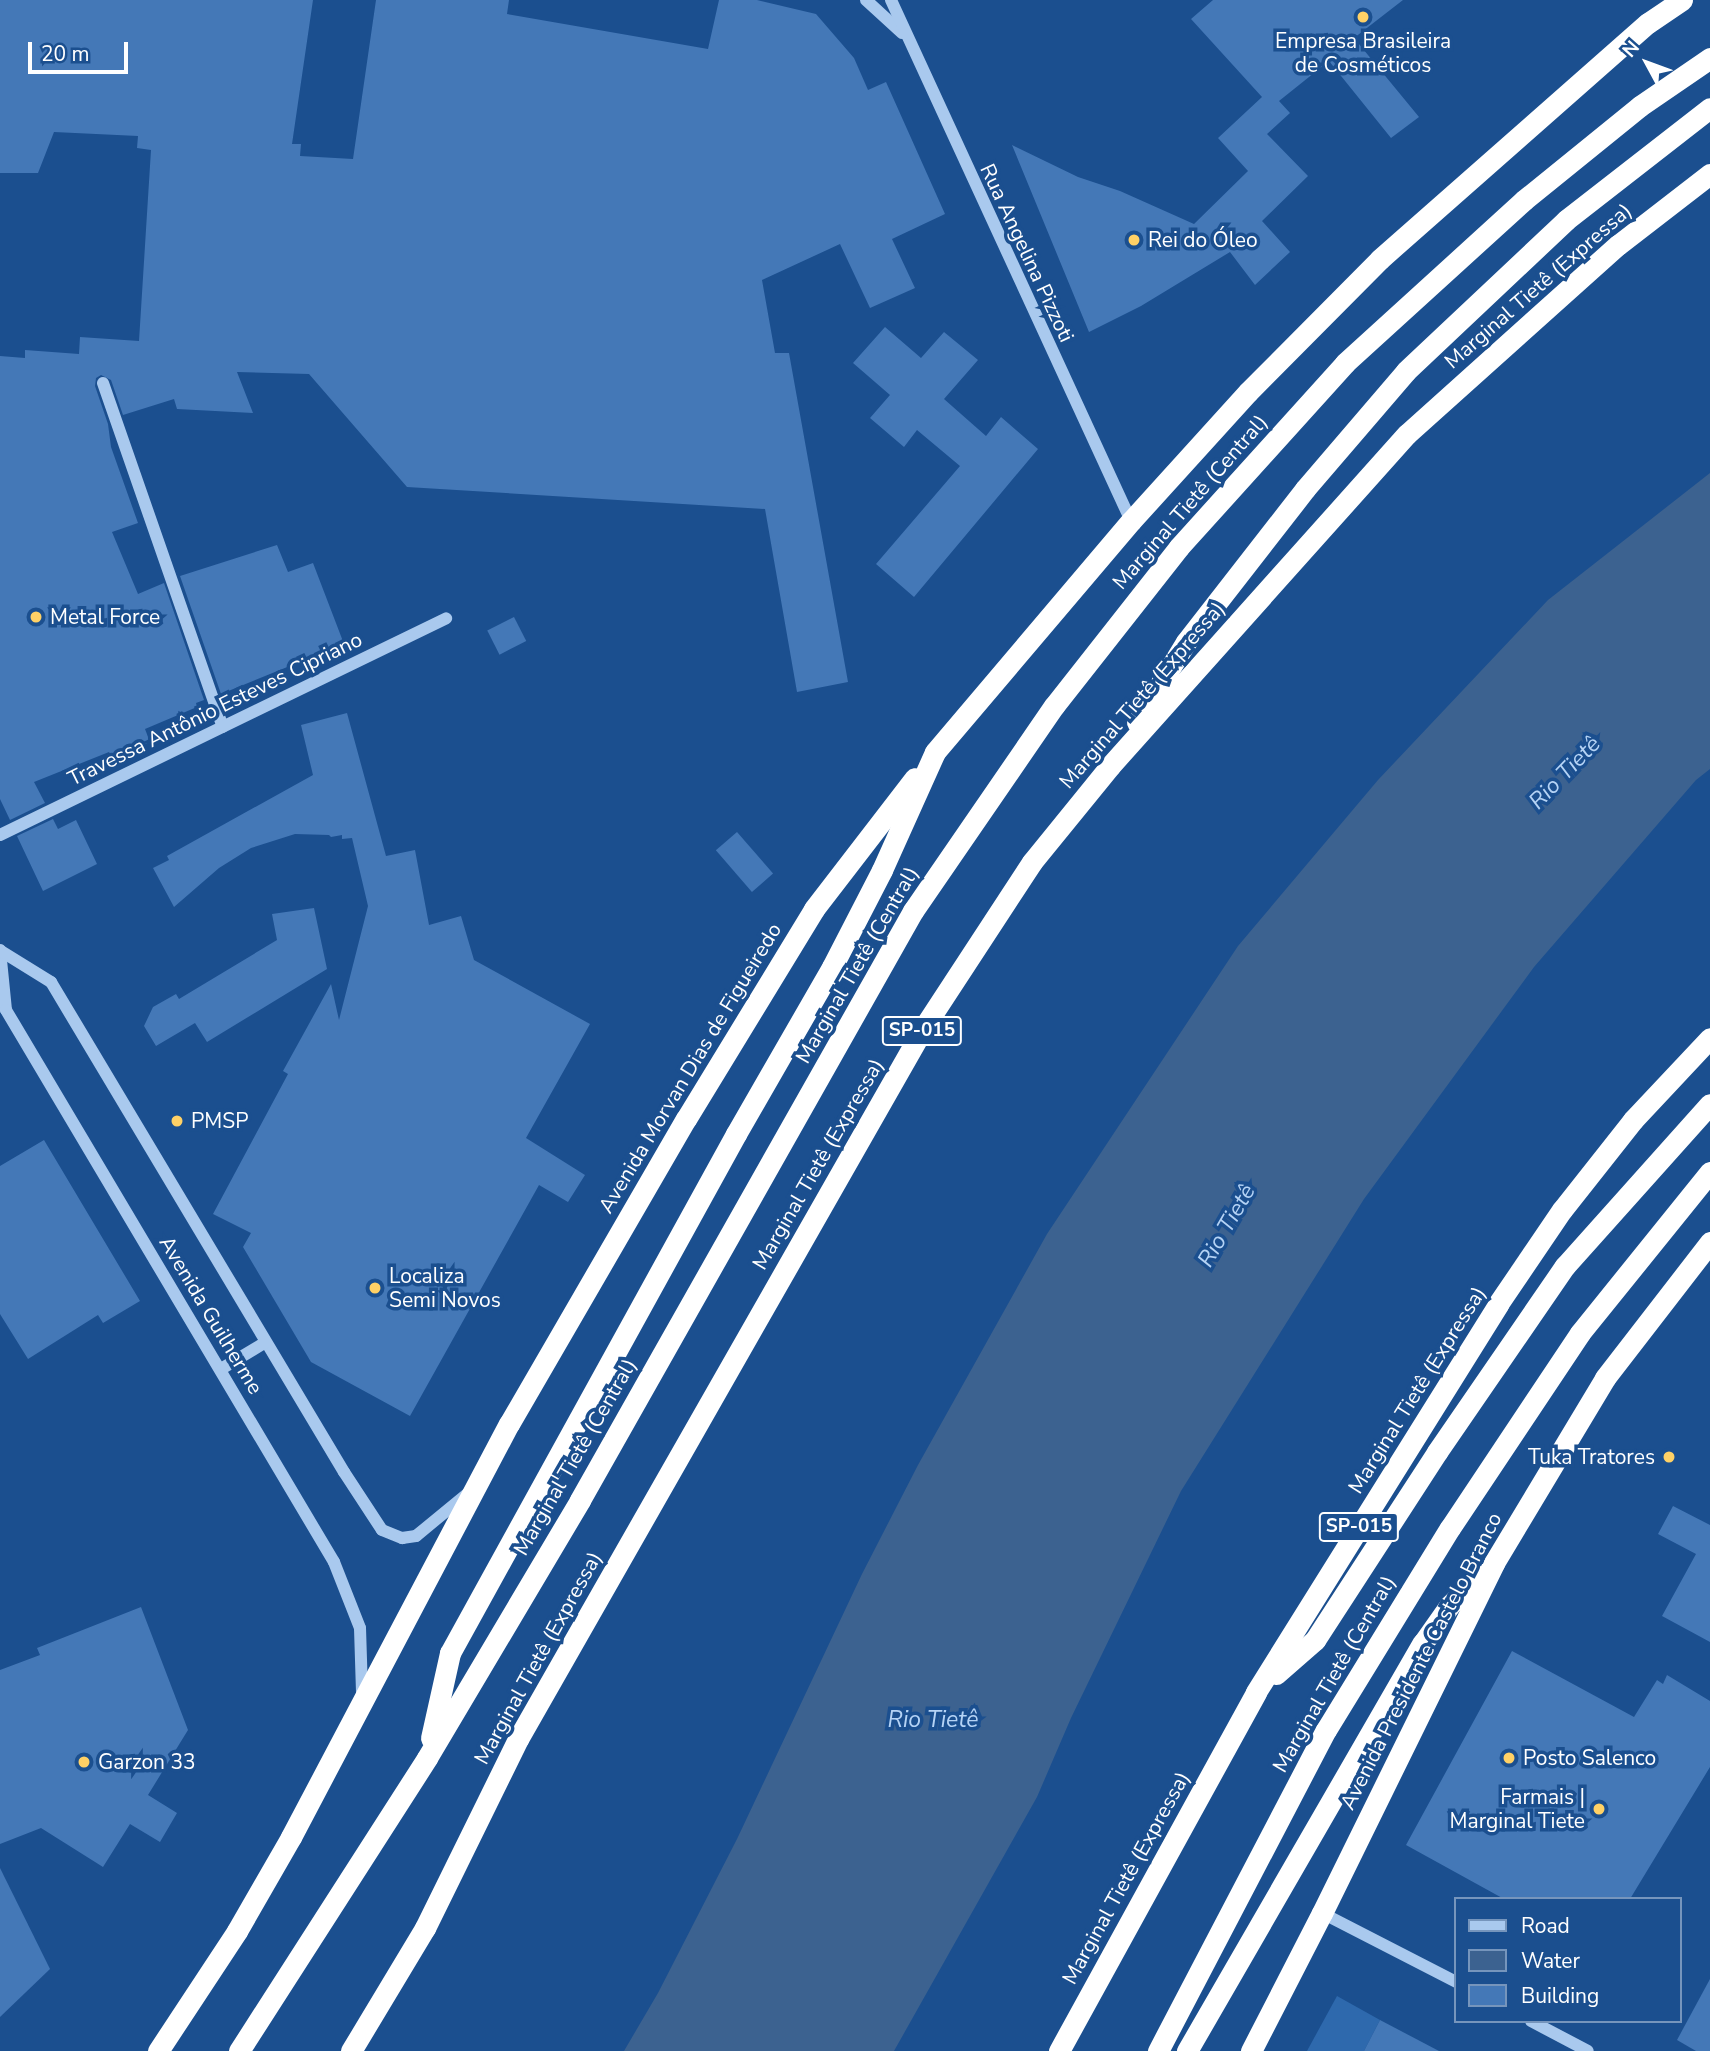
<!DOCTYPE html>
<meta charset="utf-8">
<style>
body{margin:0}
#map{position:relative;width:1710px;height:2051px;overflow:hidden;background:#1b4f8f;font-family:"Nunito Sans",sans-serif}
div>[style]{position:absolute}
.green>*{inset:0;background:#2e69ad}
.water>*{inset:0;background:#3c6290}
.building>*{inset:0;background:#4478b7;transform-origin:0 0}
.minor>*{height:12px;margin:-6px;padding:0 6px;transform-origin:6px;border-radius:6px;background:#a9c9ee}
.highway>*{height:21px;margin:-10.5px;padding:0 10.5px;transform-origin:10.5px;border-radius:10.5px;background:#fff}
.dots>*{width:19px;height:19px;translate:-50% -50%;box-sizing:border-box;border:4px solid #1b4f8f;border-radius:50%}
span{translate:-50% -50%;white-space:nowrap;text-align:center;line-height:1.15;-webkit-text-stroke:7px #1b4f8f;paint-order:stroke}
.shield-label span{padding:2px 5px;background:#1b4f8f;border:2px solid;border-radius:5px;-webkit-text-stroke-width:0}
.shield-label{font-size:19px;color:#fff;font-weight:700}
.poi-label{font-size:21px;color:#fff}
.left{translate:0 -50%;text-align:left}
.right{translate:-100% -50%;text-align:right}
.street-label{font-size:21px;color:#fff}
.water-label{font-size:23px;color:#b5d3f5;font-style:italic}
.legend{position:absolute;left:1454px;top:1897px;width:228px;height:126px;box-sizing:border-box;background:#1b4f8f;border:2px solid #7695bc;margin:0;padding:9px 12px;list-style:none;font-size:21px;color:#fff}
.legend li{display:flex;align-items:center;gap:14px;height:35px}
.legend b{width:35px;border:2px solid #7695bc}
.north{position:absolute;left:1612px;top:28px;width:70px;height:70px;-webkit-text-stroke:5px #1b4f8f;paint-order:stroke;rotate:311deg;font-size:19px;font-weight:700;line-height:28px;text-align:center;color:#fff}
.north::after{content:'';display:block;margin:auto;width:24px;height:32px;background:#fff;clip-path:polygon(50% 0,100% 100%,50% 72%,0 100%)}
.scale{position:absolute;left:28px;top:42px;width:100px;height:32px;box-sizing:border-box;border:4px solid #fff;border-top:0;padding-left:9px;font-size:21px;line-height:24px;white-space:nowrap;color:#fff;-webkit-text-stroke:5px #1b4f8f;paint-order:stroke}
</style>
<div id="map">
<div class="green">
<i style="clip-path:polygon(1337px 1996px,1380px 2020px,1364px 2051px,1307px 2051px)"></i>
</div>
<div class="water">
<i style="clip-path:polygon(1710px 473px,1710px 769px,1696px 780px,1534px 967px,1364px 1199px,1181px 1491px,1071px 1718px,1037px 1797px,894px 2051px,624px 2051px,658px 1993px,737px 1839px,862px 1574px,918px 1465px,1047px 1234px,1238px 946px,1378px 780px,1548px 600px)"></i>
</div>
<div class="building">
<i style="clip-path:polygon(0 0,313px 0,292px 144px,301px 144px,300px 156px,353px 159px,376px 0,509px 0,507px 14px,708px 49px,719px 0,757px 0,816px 14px,854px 58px,868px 90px,886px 82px,945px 214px,892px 239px,915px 288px,870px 308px,840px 244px,762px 280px,775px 353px,789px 353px,848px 682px,797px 692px,765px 509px,407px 487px,309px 374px,237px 372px,253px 413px,177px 409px,174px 399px,123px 415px,111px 380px,101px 375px,96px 378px,95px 386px,108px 424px,111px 447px,138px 523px,112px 532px,138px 594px,164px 583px,204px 700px,196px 703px,197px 707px,145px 729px,150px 742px,113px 760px,109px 752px,34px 782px,45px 803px,10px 820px,0 799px,0 356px,25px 358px,25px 350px,79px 354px,80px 337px,139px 341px,151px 150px,137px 148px,138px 136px,54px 132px,38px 173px,0 173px)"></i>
<i style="clip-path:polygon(1213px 0,1403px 0,1354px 38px,1419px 117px,1391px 138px,1329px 61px,1279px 101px,1290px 113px,1267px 134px,1308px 176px,1262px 221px,1290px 252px,1255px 285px,1230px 252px,1141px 306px,1089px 332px,1012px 145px,1078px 177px,1120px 191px,1194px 224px,1248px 171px,1218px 138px,1262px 97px,1191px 19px)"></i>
<i style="clip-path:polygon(885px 327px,921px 358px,944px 332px,978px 360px,944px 399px,986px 436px,1001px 417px,1038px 449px,914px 597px,876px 564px,960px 466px,917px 430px,904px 447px,870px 418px,890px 395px,853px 363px)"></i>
<i style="clip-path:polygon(277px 545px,288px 572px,313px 563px,344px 644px,221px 694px,180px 576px)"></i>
<i style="left:514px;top:617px;width:27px;height:30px;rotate:63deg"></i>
<i style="clip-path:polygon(347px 713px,386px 856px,415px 850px,429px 925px,461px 916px,474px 960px,590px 1024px,526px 1138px,585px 1175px,568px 1202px,539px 1185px,410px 1416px,311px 1362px,243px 1247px,251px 1233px,213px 1214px,288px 1074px,283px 1071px,331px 984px,339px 1020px,368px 906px,352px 838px,342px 839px,342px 835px,331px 837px,329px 835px,295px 834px,251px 848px,219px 868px,174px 907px,153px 868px,169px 860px,167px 856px,313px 775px,301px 725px)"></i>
<i style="clip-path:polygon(53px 819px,58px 829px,76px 820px,97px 864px,43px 891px,17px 836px)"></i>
<i style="left:737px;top:832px;width:55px;height:28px;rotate:49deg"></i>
<i style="clip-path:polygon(314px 908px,327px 969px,207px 1042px,195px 1023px,156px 1046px,144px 1026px,153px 1007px,176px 994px,179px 999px,277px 940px,272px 914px)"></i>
<i style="clip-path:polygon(44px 1140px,140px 1301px,103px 1323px,98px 1315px,28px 1359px,0 1314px,0 1166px)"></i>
<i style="clip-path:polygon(1673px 1506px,1710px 1525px,1710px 1642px,1662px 1616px,1696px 1554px,1658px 1534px)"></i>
<i style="clip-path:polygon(141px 1607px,188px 1730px,148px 1795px,177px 1813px,160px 1842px,130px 1824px,103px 1867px,41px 1828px,0 1844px,0 1670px,40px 1655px,37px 1648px)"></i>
<i style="clip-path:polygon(1512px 1651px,1634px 1717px,1657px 1680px,1663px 1684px,1667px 1675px,1710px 1701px,1710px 1767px,1630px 1899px,1504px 1899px,1406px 1845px)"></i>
<i style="clip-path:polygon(0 1868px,50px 1969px,0 2017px)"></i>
<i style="clip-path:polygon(1710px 1979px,1710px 2051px,1696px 2051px,1677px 2040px)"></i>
<i style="clip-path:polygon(1380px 2020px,1439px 2051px,1364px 2051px)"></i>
</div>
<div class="minor">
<i style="left:866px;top:0;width:49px;rotate:42.5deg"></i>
<i style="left:891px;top:0;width:574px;rotate:65.27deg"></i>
<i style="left:103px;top:383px;width:364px;rotate:70.8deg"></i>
<i style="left:0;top:835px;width:496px;rotate:-25.9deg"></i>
<i style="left:0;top:950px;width:60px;rotate:84.3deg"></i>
<i style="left:6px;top:1010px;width:642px;rotate:59.28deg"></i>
<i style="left:334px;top:1562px;width:71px;rotate:68.5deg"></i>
<i style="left:360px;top:1628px;width:65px;rotate:88.2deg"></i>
<i style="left:1px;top:951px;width:59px;rotate:31.8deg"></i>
<i style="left:51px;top:982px;width:571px;rotate:59.12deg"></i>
<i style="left:344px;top:1472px;width:69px;rotate:56.8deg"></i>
<i style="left:382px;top:1530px;width:22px;rotate:22deg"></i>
<i style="left:402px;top:1538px;width:14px;rotate:-8deg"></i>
<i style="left:416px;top:1536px;width:66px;rotate:-39.5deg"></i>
<i style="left:221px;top:1369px;width:52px;rotate:-31deg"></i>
<i style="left:1322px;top:1913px;width:151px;rotate:27.2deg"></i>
<i style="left:1531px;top:2021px;width:64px;rotate:27.8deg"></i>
</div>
<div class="highway">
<i style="left:1137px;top:722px;width:94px;rotate:-58.5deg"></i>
<i style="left:1186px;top:642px;width:194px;rotate:-52.1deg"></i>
<i style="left:1305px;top:489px;width:155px;rotate:-49.4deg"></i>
<i style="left:1406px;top:371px;width:220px;rotate:-43.3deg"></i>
<i style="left:1566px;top:220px;width:182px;rotate:-37.9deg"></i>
<i style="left:1276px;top:1674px;width:52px;rotate:-41.1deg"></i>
<i style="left:1315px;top:1640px;width:224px;rotate:-57deg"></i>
<i style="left:1437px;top:1452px;width:226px;rotate:-55.5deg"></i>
<i style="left:1565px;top:1266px;width:217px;rotate:-48.2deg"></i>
<i style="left:431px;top:1738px;width:87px;rotate:-77.4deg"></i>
<i style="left:450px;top:1653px;width:593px;rotate:-61.14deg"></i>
<i style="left:736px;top:1134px;width:193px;rotate:-60.1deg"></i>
<i style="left:832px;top:967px;width:109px;rotate:-62.7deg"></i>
<i style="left:882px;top:870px;width:129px;rotate:-65.8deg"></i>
<i style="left:935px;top:752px;width:303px;rotate:-49.7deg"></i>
<i style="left:1131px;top:521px;width:174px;rotate:-47.8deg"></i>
<i style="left:1248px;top:392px;width:187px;rotate:-45.2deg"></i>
<i style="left:1380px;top:259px;width:357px;rotate:-41.4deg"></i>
<i style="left:1648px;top:23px;width:41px;rotate:-34.1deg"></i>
<i style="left:158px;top:2051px;width:144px;rotate:-56.6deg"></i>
<i style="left:237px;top:1931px;width:108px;rotate:-60.1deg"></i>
<i style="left:291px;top:1837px;width:467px;rotate:-62.2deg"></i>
<i style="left:509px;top:1424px;width:353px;rotate:-59.9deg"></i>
<i style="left:686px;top:1119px;width:246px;rotate:-58.6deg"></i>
<i style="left:814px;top:909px;width:165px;rotate:-52.4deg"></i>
<i style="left:239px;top:2051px;width:348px;rotate:-57.3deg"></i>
<i style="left:427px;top:1758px;width:300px;rotate:-59.3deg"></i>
<i style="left:580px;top:1500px;width:677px;rotate:-60.52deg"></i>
<i style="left:913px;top:911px;width:249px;rotate:-55.5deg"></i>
<i style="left:1054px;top:706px;width:202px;rotate:-51.8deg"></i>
<i style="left:1179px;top:547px;width:248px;rotate:-47.9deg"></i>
<i style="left:1345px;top:363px;width:242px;rotate:-42.3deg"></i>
<i style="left:1524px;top:200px;width:149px;rotate:-39deg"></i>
<i style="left:1640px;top:106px;width:85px;rotate:-34.4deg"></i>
<i style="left:351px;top:2051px;width:144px;rotate:-59deg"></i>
<i style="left:425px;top:1928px;width:211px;rotate:-63.8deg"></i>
<i style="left:518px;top:1739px;width:820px;rotate:-60.31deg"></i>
<i style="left:924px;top:1027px;width:197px;rotate:-56.8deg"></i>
<i style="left:1032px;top:862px;width:124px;rotate:-50.9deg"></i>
<i style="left:1110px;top:766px;width:445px;rotate:-48.2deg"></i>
<i style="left:1407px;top:434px;width:283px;rotate:-41.9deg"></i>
<i style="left:1618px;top:245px;width:116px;rotate:-37.7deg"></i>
<i style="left:1059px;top:2051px;width:409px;rotate:-61.2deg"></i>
<i style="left:1256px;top:1692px;width:457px;rotate:-58deg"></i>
<i style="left:1498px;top:1304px;width:114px;rotate:-55.8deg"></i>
<i style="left:1562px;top:1210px;width:115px;rotate:-51.7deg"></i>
<i style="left:1633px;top:1120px;width:112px;rotate:-46.8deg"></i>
<i style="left:1158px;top:2051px;width:362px;rotate:-62.4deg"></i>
<i style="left:1326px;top:1730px;width:237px;rotate:-58.5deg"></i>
<i style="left:1450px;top:1528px;width:234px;rotate:-56.3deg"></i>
<i style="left:1580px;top:1333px;width:207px;rotate:-51.1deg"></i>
<i style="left:1187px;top:2051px;width:471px;rotate:-60deg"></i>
<i style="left:1423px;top:1643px;width:45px;rotate:-54.9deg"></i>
<i style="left:1449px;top:1606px;width:46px;rotate:-44.1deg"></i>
<i style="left:1251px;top:2051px;width:155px;rotate:-62.8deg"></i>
<i style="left:1322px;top:1913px;width:390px;rotate:-63.8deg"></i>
<i style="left:1494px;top:1563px;width:216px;rotate:-59deg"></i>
<i style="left:1605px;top:1378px;width:172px;rotate:-52.3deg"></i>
</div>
<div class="dots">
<i style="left:1363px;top:17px;background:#ffd166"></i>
<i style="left:1134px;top:240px;background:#ffd166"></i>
<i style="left:36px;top:617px;background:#ffd166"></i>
<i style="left:177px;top:1121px;background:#ffd166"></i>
<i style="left:375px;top:1288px;background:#ffd166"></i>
<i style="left:1669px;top:1457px;background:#ffd166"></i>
<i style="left:1509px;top:1758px;background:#ffd166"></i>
<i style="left:84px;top:1762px;background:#ffd166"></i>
<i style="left:1599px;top:1809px;background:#ffd166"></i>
</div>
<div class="shield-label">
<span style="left:922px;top:1031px">SP-015</span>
<span style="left:1359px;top:1527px">SP-015</span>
</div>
<div class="poi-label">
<span style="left:1363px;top:53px">Empresa Brasileira<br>de Cosméticos</span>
<span class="left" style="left:1148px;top:240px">Rei do Óleo</span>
<span class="left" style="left:50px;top:617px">Metal Force</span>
<span class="left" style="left:191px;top:1121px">PMSP</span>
<span class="left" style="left:389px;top:1288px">Localiza<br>Semi Novos</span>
<span class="right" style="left:1655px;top:1457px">Tuka Tratores</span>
<span class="left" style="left:1523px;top:1758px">Posto Salenco</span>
<span class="left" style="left:98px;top:1762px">Garzon 33</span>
<span class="right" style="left:1585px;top:1809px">Farmais |<br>Marginal Tiete</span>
</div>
<div class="street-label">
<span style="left:1027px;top:253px;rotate:65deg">Rua Angelina Pizzoti</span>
<span style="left:1538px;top:286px;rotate:-41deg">Marginal Tietê (Expressa)</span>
<span style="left:1190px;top:502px;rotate:-49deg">Marginal Tietê (Central)</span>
<span style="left:1142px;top:695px;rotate:-49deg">Marginal Tietê (Expressa)</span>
<span style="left:215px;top:709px;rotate:-26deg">Travessa Antônio Esteves Cipriano</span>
<span style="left:857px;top:965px;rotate:-60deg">Marginal Tietê (Central)</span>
<span style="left:690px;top:1068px;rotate:-59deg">Avenida Morvan Dias de Figueiredo</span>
<span style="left:818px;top:1164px;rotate:-60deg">Marginal Tietê (Expressa)</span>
<span style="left:211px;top:1315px;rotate:59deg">Avenida Guilherme</span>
<span style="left:1417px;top:1390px;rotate:-58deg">Marginal Tietê (Expressa)</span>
<span style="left:575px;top:1457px;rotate:-60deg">Marginal Tietê (Central)</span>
<span style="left:538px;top:1658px;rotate:-61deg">Marginal Tietê (Expressa)</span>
<span style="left:1421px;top:1661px;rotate:-63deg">Avenida Presidente Castelo Branco</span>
<span style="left:1334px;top:1674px;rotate:-60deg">Marginal Tietê (Central)</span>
<span style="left:1126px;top:1878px;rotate:-61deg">Marginal Tietê (Expressa)</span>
</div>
<div class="water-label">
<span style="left:1565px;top:773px;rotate:-46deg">Rio Tietê</span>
<span style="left:1227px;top:1226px;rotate:-60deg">Rio Tietê</span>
<span style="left:933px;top:1720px">Rio Tietê</span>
</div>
<ul class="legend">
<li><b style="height:9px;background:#a9c9ee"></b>Road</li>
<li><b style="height:19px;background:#3c6290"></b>Water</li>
<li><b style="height:19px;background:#4478b7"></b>Building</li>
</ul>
<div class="north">N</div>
<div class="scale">20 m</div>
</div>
